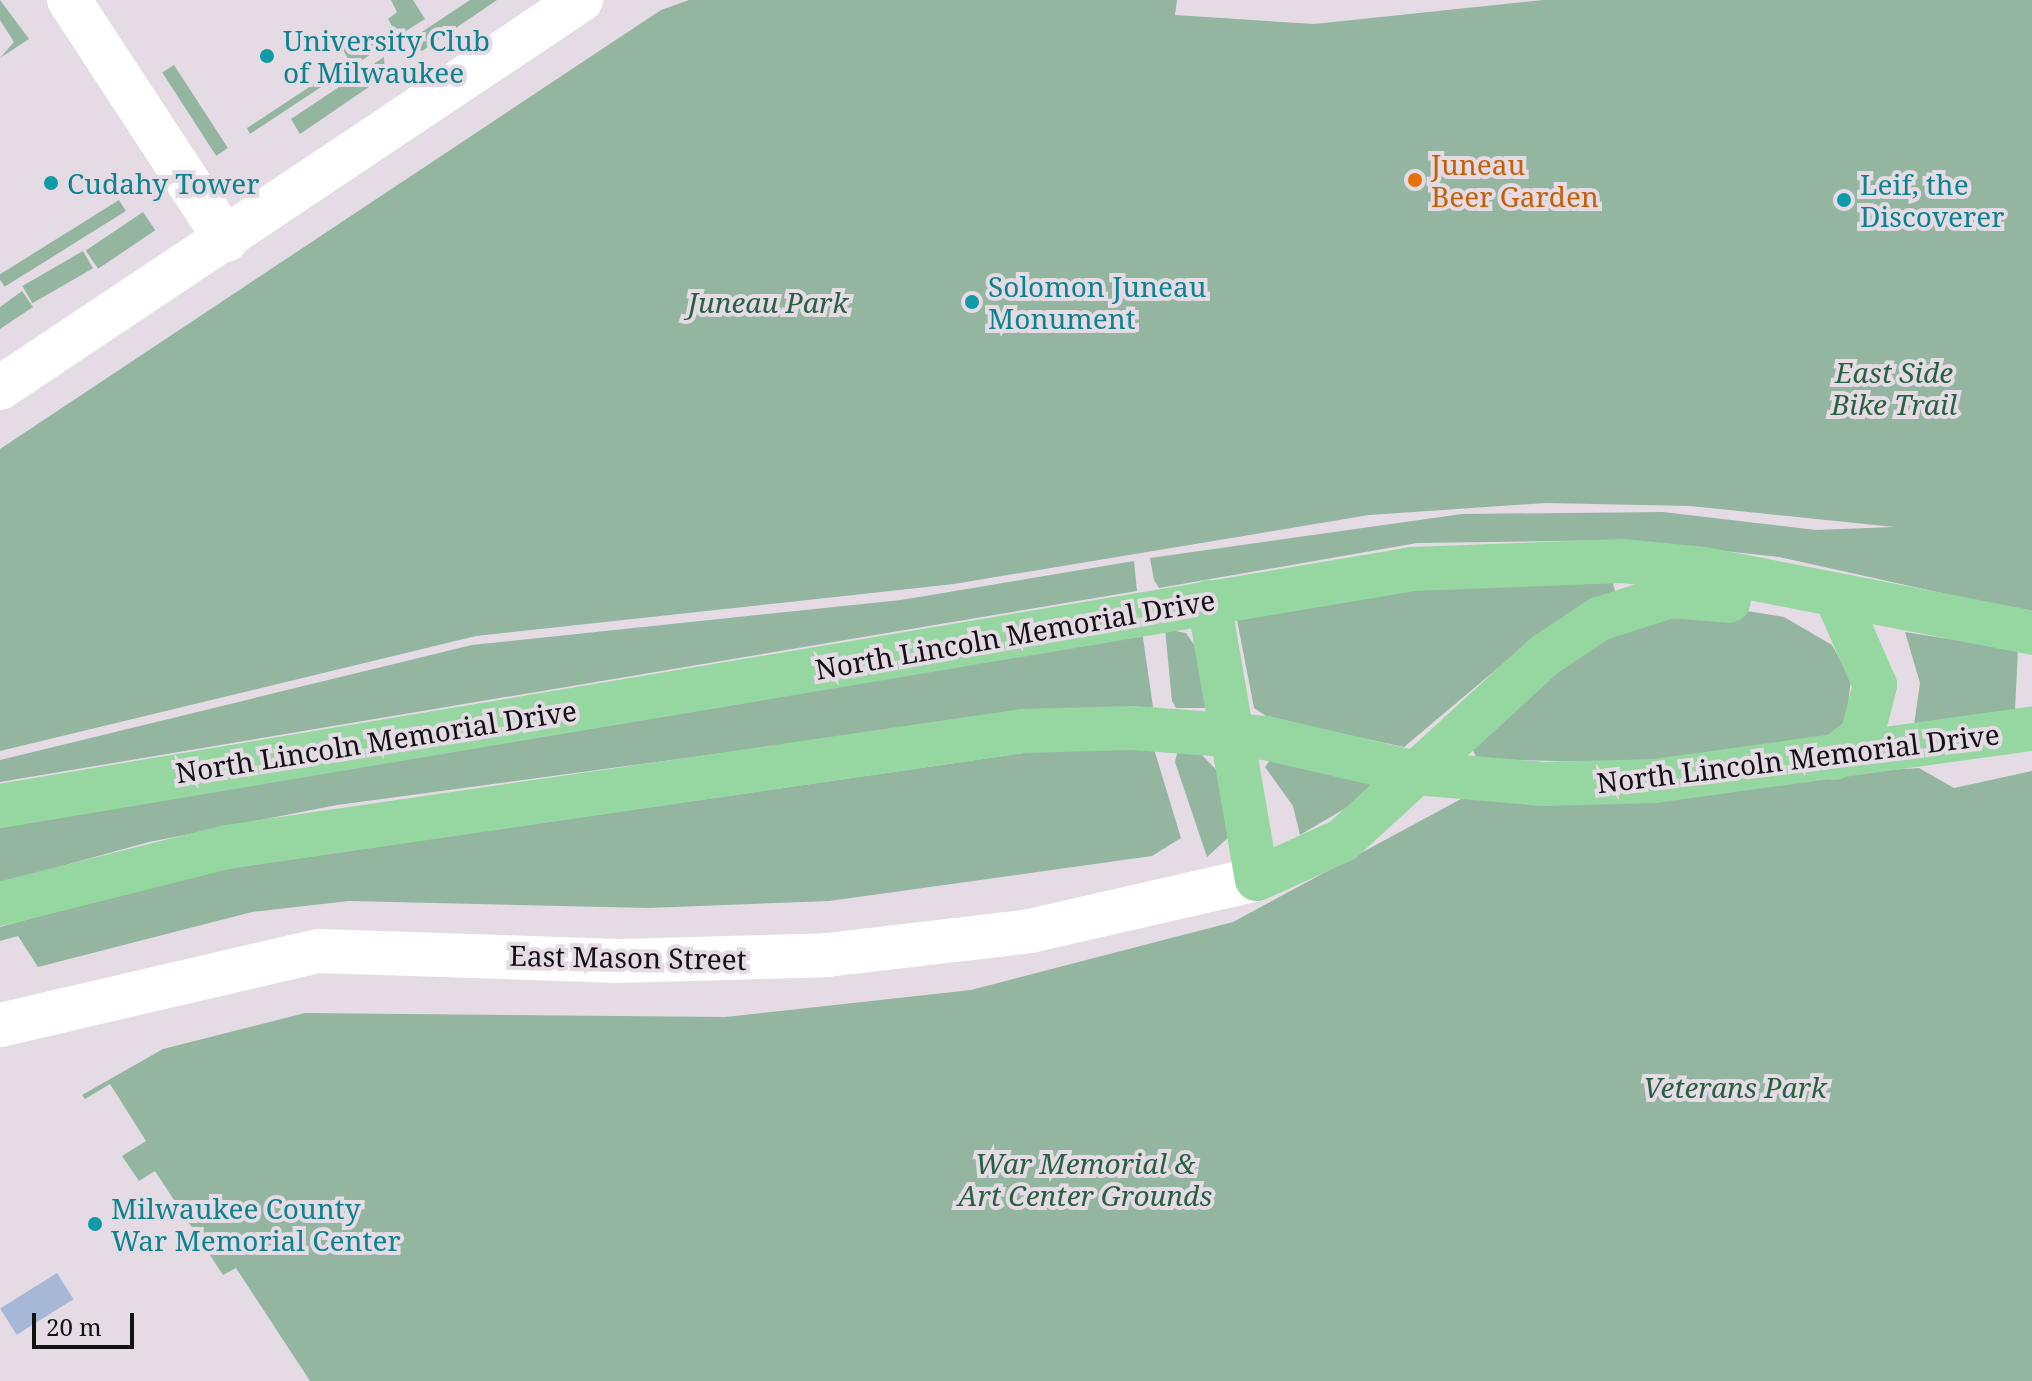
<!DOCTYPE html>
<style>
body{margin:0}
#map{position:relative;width:2032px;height:1381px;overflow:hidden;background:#e4dbe4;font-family:"Noto Serif",serif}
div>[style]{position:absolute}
.green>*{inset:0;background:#94b6a0;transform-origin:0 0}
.water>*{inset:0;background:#a7b8d7;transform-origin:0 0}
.secondary>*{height:44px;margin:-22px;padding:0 22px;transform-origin:22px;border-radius:22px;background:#fff}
.primary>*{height:44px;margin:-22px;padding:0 22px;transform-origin:22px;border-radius:22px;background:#96d6a1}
.dots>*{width:22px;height:22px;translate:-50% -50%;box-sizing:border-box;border:4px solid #e4dbe4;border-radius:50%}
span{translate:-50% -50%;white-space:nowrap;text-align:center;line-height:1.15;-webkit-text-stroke:8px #e4dbe4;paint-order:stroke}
.culture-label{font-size:28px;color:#0d838f}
.left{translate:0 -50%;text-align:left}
.food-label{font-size:28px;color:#c56008}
.park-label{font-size:28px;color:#296042;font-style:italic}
.street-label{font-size:28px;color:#131013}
.scale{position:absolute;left:32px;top:1313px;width:102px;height:36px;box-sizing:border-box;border:4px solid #131013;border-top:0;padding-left:10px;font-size:24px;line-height:28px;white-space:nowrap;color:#131013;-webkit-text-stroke:6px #e4dbe4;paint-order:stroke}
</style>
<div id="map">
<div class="green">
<i style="clip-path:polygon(0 0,29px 39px,0 58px,14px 42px,0 20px)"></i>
<i style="clip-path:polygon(391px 0,413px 0,425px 19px,398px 36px,388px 19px,397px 12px)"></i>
<i style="clip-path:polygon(470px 0,497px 0,422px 51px,405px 43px)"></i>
<i style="clip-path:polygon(689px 0,1177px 0,1175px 15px,1314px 24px,1543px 0,2032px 0,2032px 613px,1779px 557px,1623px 540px,1417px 543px,1159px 588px,1154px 580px,1150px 558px,1462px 514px,1663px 512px,1816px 530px,1894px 527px,1690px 506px,1546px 503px,1369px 515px,954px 584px,476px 636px,0 751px,0 449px,661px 10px)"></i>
<i style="clip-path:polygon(368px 32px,379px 49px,250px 134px,247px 128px,349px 61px,342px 48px)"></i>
<i style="clip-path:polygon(384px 57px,385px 76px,300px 134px,291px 119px)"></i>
<i style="left:174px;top:65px;width:99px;height:14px;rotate:57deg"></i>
<i style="left:119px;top:200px;width:13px;height:143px;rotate:58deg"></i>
<i style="left:143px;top:212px;width:22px;height:69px;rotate:56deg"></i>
<i style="left:83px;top:251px;width:20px;height:70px;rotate:60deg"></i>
<i style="clip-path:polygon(22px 291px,33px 307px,0 329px,0 307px)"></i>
<i style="clip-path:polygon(1134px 561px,1137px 591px,0 782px,0 760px,472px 645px,901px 600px)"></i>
<i style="clip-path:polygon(1612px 580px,1615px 591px,1542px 631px,1404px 747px,1269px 718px,1254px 708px,1237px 620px,1392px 590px)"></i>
<i style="clip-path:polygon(1728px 608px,1784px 617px,1832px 645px,1851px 679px,1846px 721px,1825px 738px,1635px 763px,1477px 759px,1472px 748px,1535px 681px,1628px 621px)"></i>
<i style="clip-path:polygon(1165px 629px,1186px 633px,1199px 652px,1206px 708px,1176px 708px,1172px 701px)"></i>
<i style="clip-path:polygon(1142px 631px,1153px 707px,1036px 711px,337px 805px,149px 842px,0 883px,0 825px)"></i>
<i style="clip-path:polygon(1905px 632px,2018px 650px,2015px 710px,1914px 725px,1920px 683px)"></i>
<i style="clip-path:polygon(1065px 747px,1154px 749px,1181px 838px,1152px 856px,829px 901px,648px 908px,349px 901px,252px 912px,38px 967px,18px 936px,0 941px,0 927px,197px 873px)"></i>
<i style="clip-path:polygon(1178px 749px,1201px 754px,1223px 777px,1230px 836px,1207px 857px,1175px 762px)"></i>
<i style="clip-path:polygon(1272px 757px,1368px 778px,1373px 792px,1300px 835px,1293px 806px,1265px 767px)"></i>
<i style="clip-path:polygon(1919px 768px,1954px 788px,2032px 771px,2032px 1381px,310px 1381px,236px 1268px,223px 1275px,155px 1171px,139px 1181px,122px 1156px,146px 1141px,110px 1084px,85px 1099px,82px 1095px,163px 1049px,305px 1013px,725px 1017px,971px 990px,1233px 922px,1461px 799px)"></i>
</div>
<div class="water">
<i style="left:57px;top:1273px;width:31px;height:67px;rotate:58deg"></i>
</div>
<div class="secondary">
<i style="left:69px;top:0;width:287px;rotate:56.8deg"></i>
<i style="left:0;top:388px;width:699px;rotate:-33.74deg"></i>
<i style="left:0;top:1025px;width:327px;rotate:-13.1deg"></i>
<i style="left:319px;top:951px;width:299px;rotate:1.9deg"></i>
<i style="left:618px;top:961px;width:209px;rotate:-1.6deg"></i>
<i style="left:827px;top:955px;width:204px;rotate:-6.7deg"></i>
<i style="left:1030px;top:931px;width:233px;rotate:-12.9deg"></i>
</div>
<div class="primary">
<i style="left:1209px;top:602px;width:281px;rotate:80.2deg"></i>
<i style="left:1257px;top:879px;width:94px;rotate:-24.4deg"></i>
<i style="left:1343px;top:840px;width:274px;rotate:-42.5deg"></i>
<i style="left:1545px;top:655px;width:65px;rotate:-33.7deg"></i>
<i style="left:1599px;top:619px;width:76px;rotate:-17.7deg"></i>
<i style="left:1671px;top:596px;width:58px;rotate:4.9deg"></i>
<i style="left:1834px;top:758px;width:36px;rotate:-38deg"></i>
<i style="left:1862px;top:736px;width:53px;rotate:-75.7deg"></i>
<i style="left:1875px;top:685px;width:97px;rotate:-113.7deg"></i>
<i style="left:0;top:806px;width:1433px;rotate:-9.52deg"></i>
<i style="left:1413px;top:569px;width:209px;rotate:-2.2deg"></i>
<i style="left:1622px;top:561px;width:82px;rotate:5.6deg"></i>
<i style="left:1704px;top:569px;width:334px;rotate:11deg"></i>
<i style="left:0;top:904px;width:234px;rotate:-14.1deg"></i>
<i style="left:227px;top:847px;width:804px;rotate:-8.29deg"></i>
<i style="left:1023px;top:731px;width:110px;rotate:-1.6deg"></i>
<i style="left:1133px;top:728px;width:133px;rotate:4.3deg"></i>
<i style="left:1266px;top:738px;width:155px;rotate:13.1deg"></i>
<i style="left:1417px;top:773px;width:126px;rotate:5deg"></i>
<i style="left:1543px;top:784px;width:112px;rotate:-1.5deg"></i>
<i style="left:1655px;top:781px;width:381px;rotate:-7.9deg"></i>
</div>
<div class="dots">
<i style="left:267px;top:56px;background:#0f9aa8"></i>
<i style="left:1415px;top:180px;background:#e8710a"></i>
<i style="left:51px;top:183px;background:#0f9aa8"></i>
<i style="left:1844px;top:200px;background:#0f9aa8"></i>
<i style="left:972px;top:302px;background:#0f9aa8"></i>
<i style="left:95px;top:1224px;background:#0f9aa8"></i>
</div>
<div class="culture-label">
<span class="left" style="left:283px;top:56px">University Club<br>of Milwaukee</span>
<span class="left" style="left:67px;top:183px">Cudahy Tower</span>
<span class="left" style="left:1860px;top:200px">Leif, the<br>Discoverer</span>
<span class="left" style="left:988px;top:302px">Solomon Juneau<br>Monument</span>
<span class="left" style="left:111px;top:1224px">Milwaukee County<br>War Memorial Center</span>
</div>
<div class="food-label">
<span class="left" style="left:1431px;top:180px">Juneau<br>Beer Garden</span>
</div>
<div class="park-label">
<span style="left:768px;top:302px">Juneau Park</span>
<span style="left:1894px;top:388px">East Side<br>Bike Trail</span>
<span style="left:1735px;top:1087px">Veterans Park</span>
<span style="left:1085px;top:1179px">War Memorial &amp;<br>Art Center Grounds</span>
</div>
<div class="street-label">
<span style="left:1015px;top:634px;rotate:-10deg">North Lincoln Memorial Drive</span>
<span style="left:376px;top:741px;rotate:-9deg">North Lincoln Memorial Drive</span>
<span style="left:1798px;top:758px;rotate:-7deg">North Lincoln Memorial Drive</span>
<span style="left:628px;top:957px;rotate:1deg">East Mason Street</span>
</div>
<div class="scale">20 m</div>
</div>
